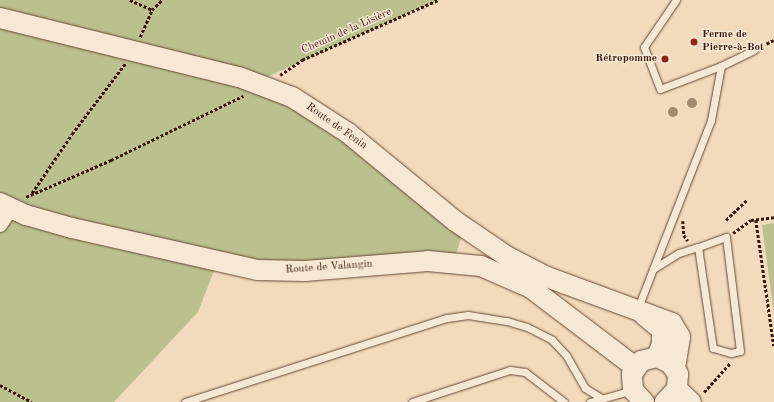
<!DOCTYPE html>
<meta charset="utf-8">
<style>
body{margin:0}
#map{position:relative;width:774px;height:402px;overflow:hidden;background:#f1dbbc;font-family:"Old Standard TT",serif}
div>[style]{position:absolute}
.green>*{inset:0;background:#bcc08f}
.path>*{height:2.5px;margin-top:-1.25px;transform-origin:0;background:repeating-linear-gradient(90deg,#37170a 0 3px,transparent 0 5px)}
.roads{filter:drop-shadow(0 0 1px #664836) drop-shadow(0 0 1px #664836)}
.lane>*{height:7px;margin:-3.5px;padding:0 3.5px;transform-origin:3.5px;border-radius:3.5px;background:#f6e8d3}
.street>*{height:14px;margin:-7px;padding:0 7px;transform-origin:7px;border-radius:7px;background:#f6e8d3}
.secondary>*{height:20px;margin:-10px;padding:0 10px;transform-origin:10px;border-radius:10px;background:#f6e8d3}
.trees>*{width:10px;height:10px;margin:-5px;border-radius:50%;background:#a18b70}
.dots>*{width:11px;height:11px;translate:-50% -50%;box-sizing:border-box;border:2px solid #f6e8d3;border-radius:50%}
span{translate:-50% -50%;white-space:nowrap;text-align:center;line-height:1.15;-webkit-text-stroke:3px #f6e8d3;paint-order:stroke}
.street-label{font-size:11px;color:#37170a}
.poi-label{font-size:11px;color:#37170a;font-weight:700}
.left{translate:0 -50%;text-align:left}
.right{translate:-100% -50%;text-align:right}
</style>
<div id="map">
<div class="green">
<i style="clip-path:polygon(0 0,440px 0,251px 84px,339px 137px,462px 235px,456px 254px,322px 262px,217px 263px,198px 312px,114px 402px,0 402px)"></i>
<i style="clip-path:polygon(774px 223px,774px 314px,762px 225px)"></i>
</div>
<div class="path">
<i style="left:130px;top:0;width:24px;rotate:24deg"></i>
<i style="left:140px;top:37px;width:30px;rotate:-66deg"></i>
<i style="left:152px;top:10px;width:14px;rotate:-45deg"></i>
<i style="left:762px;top:46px;width:13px;rotate:-27deg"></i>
<i style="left:280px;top:75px;width:27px;rotate:-34deg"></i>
<i style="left:302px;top:60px;width:149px;rotate:-23.8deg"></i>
<i style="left:32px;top:193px;width:71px;rotate:-55.9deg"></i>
<i style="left:72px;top:134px;width:88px;rotate:-52.9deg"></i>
<i style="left:26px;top:197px;width:93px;rotate:-23.5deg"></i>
<i style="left:111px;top:160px;width:147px;rotate:-25.9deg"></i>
<i style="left:726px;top:220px;width:29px;rotate:-44deg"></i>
<i style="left:756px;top:220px;width:127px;rotate:81.9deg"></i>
<i style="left:683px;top:221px;width:14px;rotate:86deg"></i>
<i style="left:684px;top:235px;width:7px;rotate:56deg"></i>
<i style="left:733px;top:233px;width:22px;rotate:-36deg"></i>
<i style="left:751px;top:220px;width:23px;rotate:-7deg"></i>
<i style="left:0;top:385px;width:36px;rotate:28deg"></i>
<i style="left:704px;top:392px;width:40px;rotate:-48deg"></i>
</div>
<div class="roads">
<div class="lane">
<i style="left:676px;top:0;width:57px;rotate:124.2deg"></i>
<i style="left:644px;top:47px;width:45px;rotate:69.1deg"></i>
<i style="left:660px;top:89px;width:65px;rotate:-20.7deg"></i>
<i style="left:653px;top:269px;width:31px;rotate:-32deg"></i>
<i style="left:679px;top:253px;width:20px;rotate:-18deg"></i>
<i style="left:698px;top:247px;width:102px;rotate:81.6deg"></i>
<i style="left:713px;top:348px;width:19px;rotate:16deg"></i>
<i style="left:731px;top:353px;width:9px;rotate:-13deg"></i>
<i style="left:740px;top:351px;width:115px;rotate:-97deg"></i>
<i style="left:726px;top:237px;width:30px;rotate:160deg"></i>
<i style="left:637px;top:310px;width:204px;rotate:-68.7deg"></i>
<i style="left:711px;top:120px;width:55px;rotate:-79.5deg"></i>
<i style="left:721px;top:66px;width:37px;rotate:-26deg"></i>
<i style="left:185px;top:402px;width:275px;rotate:-17.8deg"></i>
<i style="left:447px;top:318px;width:21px;rotate:-8deg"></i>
<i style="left:468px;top:315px;width:39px;rotate:9deg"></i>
<i style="left:507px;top:321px;width:21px;rotate:17deg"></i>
<i style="left:527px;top:327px;width:28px;rotate:27deg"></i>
<i style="left:552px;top:340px;width:21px;rotate:47deg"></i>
<i style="left:566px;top:355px;width:38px;rotate:60deg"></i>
<i style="left:585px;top:388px;width:19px;rotate:32deg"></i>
<i style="left:412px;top:402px;width:103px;rotate:-18.1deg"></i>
<i style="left:510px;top:370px;width:15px;rotate:8deg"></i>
<i style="left:525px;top:372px;width:49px;rotate:37.6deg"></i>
<i style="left:590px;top:402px;width:45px;rotate:-15.6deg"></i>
</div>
<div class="street">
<i style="left:0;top:225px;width:21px;rotate:-55deg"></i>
</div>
<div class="secondary">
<i style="left:0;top:18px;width:246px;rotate:13.9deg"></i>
<i style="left:239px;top:77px;width:57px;rotate:20.7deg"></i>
<i style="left:292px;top:97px;width:67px;rotate:32.7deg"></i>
<i style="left:348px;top:133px;width:139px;rotate:39.4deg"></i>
<i style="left:455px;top:221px;width:64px;rotate:34.2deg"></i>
<i style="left:508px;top:257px;width:44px;rotate:27.1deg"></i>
<i style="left:547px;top:277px;width:133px;rotate:20.2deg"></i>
<i style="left:672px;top:323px;width:16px;rotate:60deg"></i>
<i style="left:680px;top:337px;width:31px;rotate:99deg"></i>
<i style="left:0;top:203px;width:29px;rotate:25deg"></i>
<i style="left:26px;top:215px;width:48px;rotate:15.8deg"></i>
<i style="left:72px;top:228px;width:190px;rotate:12.8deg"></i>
<i style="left:257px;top:270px;width:48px;rotate:1.2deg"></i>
<i style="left:305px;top:271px;width:123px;rotate:-4.6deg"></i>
<i style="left:428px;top:261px;width:53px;rotate:5.4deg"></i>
<i style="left:481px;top:266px;width:55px;rotate:23.7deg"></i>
<i style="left:531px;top:288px;width:131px;rotate:37.2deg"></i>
<i style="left:644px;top:315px;width:23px;rotate:40deg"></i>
<i style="left:662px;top:330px;width:14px;rotate:90deg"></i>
<i style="left:662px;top:344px;width:14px;rotate:111deg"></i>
<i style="left:677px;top:389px;width:19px;rotate:43deg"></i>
<i style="left:644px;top:402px;width:16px;rotate:-133deg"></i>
<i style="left:633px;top:390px;width:16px;rotate:-94deg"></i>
<i style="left:632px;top:374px;width:16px;rotate:-55deg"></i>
<i style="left:641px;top:361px;width:16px;rotate:-14deg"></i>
<i style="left:657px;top:357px;width:14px;rotate:25deg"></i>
<i style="left:670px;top:363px;width:14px;rotate:54deg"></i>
<i style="left:678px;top:374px;width:15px;rotate:94deg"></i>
<i style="left:677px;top:389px;width:18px;rotate:133deg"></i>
</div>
</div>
<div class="trees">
<i style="left:692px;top:103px"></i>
<i style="left:673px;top:112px"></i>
</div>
<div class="dots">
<i style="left:694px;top:42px;background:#8f2418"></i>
<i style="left:665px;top:59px;background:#8f2418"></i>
</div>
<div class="street-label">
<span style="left:347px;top:32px;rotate:-24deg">Chemin de la Lisière</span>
<span style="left:336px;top:127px;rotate:35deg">Route de Fenin</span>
<span style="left:329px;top:268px;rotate:-4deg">Route de Valangin</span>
</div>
<div class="poi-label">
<span class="left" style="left:702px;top:42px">Ferme de<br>Pierre-à-Bot</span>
<span class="right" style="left:657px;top:59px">Rétropomme</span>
</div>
</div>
